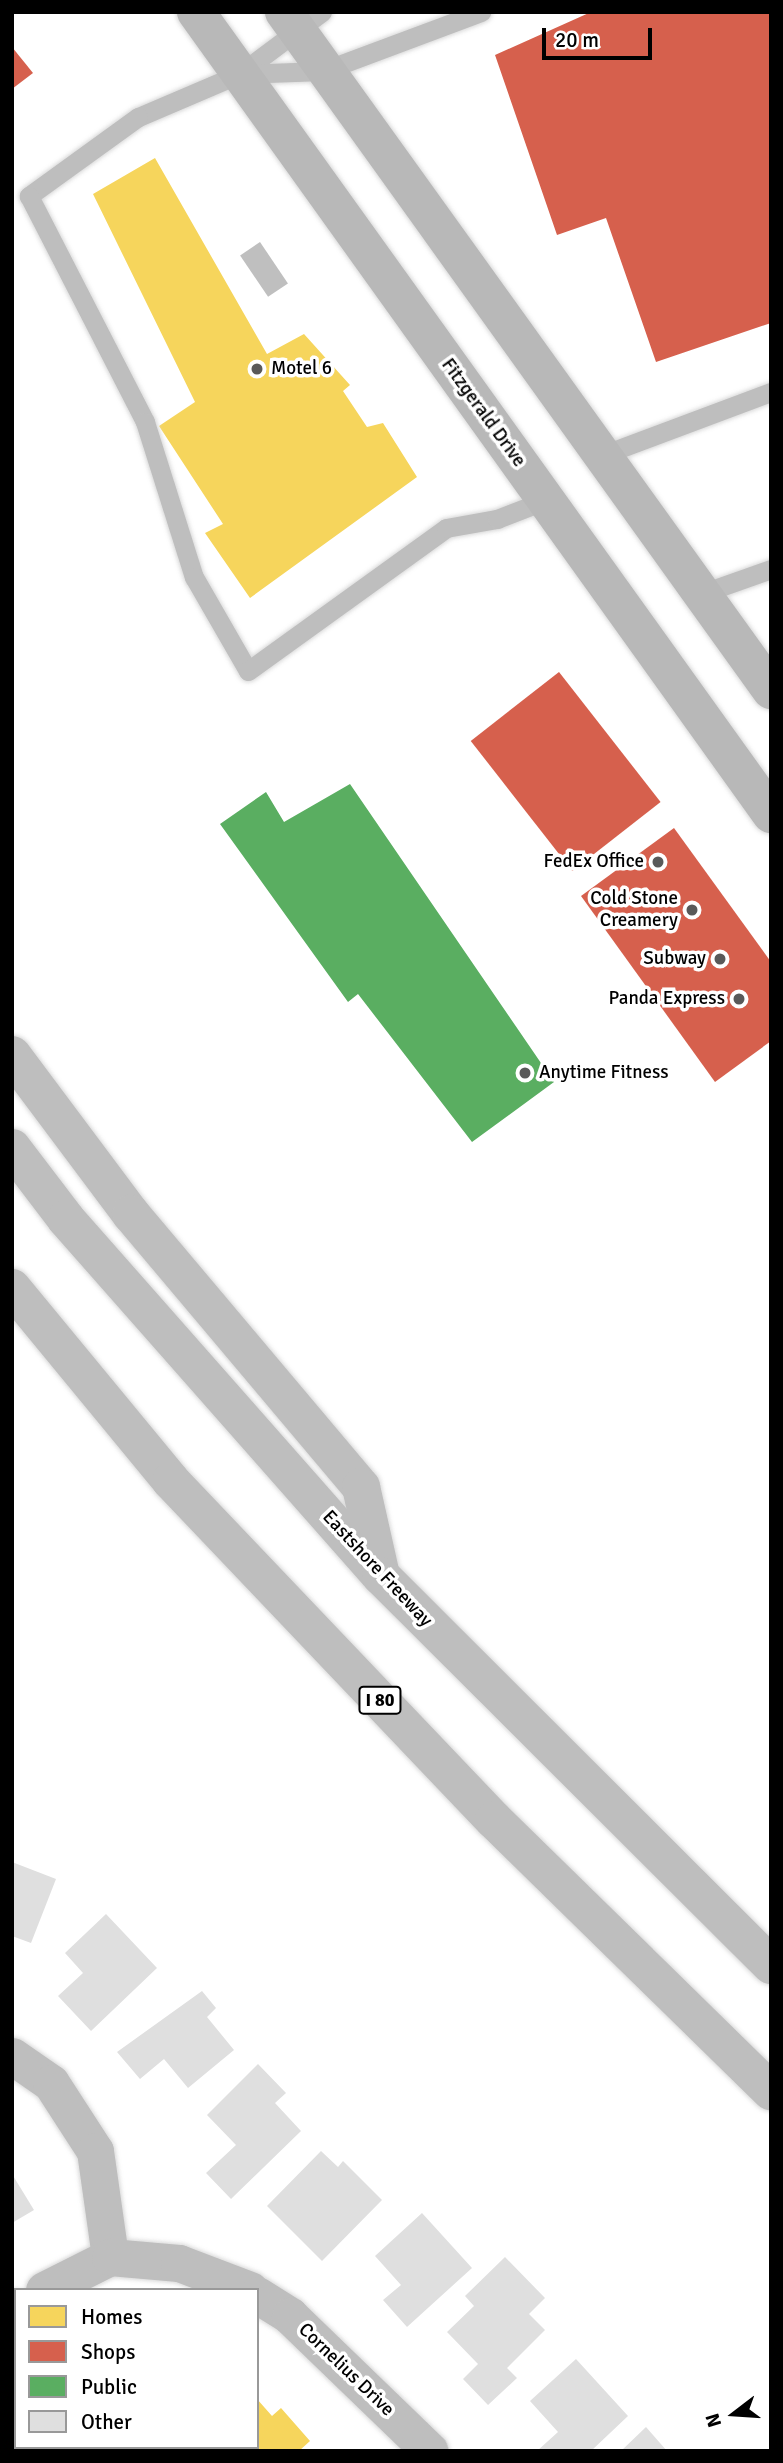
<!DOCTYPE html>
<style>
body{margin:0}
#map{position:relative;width:783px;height:2463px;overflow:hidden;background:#fff;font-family:Signika,sans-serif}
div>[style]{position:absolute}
.water>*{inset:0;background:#bfbfbf;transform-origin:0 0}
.homes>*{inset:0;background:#f6d55c}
.shops>*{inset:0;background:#d6604d;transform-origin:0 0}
.public>*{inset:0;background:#5aae61}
.building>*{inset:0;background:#dfdfdf}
.roads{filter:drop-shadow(0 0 2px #dbdbdb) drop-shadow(0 0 2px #dbdbdb)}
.lane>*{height:19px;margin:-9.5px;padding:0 9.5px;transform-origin:9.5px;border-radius:9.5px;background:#bebebe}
.street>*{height:37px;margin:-18.5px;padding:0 18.5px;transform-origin:18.5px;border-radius:18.5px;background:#bebebe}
.secondary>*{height:38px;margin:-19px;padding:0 19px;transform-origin:19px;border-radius:19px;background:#b8b8b8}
.highway>*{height:38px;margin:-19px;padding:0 19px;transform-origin:19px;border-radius:19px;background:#bebebe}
.dots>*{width:19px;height:19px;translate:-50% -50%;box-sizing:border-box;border:4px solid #fff;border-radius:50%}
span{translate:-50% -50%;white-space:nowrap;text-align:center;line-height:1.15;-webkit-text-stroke:7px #fff;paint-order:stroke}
.shield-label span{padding:2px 5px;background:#fff;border:2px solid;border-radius:5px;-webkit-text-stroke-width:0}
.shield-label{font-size:18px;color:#000;font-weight:700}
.poi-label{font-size:19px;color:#000}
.left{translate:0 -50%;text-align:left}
.right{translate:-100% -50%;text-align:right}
.street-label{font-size:19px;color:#000}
.frame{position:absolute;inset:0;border:14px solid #000;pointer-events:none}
.legend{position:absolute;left:14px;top:2288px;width:245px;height:161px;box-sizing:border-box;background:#fff;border:2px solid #999;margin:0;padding:9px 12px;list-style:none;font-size:21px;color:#000}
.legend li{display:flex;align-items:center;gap:14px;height:35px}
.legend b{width:35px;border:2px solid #999}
.north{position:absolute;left:699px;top:2379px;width:70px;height:70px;-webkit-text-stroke:5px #fff;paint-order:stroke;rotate:253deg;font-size:19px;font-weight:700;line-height:28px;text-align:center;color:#000}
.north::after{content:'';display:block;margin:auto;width:24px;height:32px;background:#000;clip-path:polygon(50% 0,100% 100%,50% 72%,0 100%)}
.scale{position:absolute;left:542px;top:28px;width:110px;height:32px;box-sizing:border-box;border:4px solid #000;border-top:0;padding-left:9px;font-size:21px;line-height:24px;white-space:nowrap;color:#000;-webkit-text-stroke:5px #fff;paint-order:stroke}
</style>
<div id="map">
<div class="water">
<i style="left:260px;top:242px;width:50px;height:24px;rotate:56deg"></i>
</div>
<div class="homes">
<i style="clip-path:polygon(155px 158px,267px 354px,304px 334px,350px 385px,343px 391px,367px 427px,383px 423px,417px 477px,250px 598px,205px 533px,223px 524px,159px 426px,195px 402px,93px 194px)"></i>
<i style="clip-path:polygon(257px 2399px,272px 2416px,281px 2408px,310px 2441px,299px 2451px,158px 2451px,257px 2447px)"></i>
<i style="clip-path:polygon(16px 2429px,16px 2447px,85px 2451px,12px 2451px)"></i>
</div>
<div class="shops">
<i style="clip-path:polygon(591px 12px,771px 12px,771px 323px,656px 362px,606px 218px,557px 235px,495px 55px)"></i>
<i style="clip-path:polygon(12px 47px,33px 73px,12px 89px)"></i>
<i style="left:559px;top:672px;width:165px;height:112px;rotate:52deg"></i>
<i style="clip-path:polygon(674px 828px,771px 962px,771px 1041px,715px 1082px,581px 896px)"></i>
</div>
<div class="public">
<i style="clip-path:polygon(350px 784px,554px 1082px,472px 1142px,358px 994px,348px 1002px,220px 824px,266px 792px,284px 822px)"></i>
</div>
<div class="building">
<i style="clip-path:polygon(12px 1862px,56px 1879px,31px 1943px,12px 1936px)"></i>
<i style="clip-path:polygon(106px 1914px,157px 1968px,91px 2031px,58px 1996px,83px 1973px,65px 1953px)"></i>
<i style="clip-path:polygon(202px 1991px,216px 2008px,207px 2017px,234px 2050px,188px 2088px,164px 2059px,140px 2079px,117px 2052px)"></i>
<i style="clip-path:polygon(258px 2064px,286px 2093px,275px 2103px,301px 2131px,231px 2199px,206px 2173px,236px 2145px,207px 2115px)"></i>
<i style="clip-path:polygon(321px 2151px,338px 2167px,343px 2161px,382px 2200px,322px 2261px,267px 2206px)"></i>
<i style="clip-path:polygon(12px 2174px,34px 2210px,12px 2223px)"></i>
<i style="clip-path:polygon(422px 2213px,472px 2268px,407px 2327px,383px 2300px,401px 2285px,375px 2256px)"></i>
<i style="clip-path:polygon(505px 2257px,545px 2298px,529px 2314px,545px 2330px,507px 2368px,517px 2378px,488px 2405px,463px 2379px,478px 2364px,447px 2332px,474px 2306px,465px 2296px)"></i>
<i style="clip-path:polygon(576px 2359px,628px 2416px,591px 2451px,537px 2451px,558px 2432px,530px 2401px)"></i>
<i style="clip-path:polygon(646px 2427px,667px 2451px,621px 2451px)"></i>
</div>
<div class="roads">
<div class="lane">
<i style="left:322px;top:12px;width:104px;rotate:143.2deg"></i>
<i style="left:239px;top:74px;width:110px;rotate:156.9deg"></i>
<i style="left:138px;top:117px;width:135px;rotate:144.1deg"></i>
<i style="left:29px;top:196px;width:254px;rotate:62.8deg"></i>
<i style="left:145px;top:422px;width:163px;rotate:72.5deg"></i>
<i style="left:194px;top:577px;width:108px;rotate:60.1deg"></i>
<i style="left:248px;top:671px;width:244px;rotate:-35.8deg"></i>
<i style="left:446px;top:528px;width:52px;rotate:-10deg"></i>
<i style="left:497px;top:519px;width:53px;rotate:-21.2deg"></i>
<i style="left:239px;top:74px;width:84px;rotate:-2deg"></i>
<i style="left:323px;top:71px;width:169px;rotate:-20.5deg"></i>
<i style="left:605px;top:454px;width:177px;rotate:-20.5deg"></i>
<i style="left:706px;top:592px;width:69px;rotate:-19.5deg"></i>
</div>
<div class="street">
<i style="left:12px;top:2056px;width:47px;rotate:34.7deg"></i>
<i style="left:51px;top:2083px;width:81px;rotate:57.1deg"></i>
<i style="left:95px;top:2151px;width:107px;rotate:81.9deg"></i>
<i style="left:44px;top:2290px;width:74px;rotate:-26.6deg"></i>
<i style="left:110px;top:2257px;width:69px;rotate:5deg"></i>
<i style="left:179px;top:2263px;width:76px;rotate:20.8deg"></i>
<i style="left:257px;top:2295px;width:39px;rotate:32deg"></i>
<i style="left:290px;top:2316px;width:194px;rotate:44deg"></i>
<i style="left:12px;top:2311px;width:5px;rotate:-37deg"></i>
</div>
<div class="secondary">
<i style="left:196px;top:12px;width:987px;rotate:54.36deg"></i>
<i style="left:284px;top:12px;width:835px;rotate:54.31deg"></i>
</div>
<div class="highway">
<i style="left:12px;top:1055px;width:199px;rotate:53.2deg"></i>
<i style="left:131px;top:1214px;width:357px;rotate:49.9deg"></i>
<i style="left:361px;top:1487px;width:86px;rotate:77.3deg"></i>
<i style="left:12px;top:1148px;width:89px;rotate:52.7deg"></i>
<i style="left:66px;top:1219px;width:476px;rotate:48.6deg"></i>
<i style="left:381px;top:1576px;width:551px;rotate:44.93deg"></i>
<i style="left:12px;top:1288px;width:250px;rotate:50.5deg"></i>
<i style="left:171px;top:1481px;width:468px;rotate:46.4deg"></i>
<i style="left:494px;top:1820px;width:388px;rotate:44.4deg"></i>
</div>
</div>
<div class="dots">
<i style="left:257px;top:369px;background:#595959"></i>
<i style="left:658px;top:862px;background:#595959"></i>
<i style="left:692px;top:910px;background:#595959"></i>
<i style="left:720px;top:959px;background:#595959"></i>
<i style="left:739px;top:999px;background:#595959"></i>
<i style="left:525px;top:1073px;background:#595959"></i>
</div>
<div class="shield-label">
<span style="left:380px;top:1700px">I 80</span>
</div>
<div class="poi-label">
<span class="left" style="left:271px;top:369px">Motel 6</span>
<span class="right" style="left:644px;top:862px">FedEx Office</span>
<span class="right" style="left:678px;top:910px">Cold Stone<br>Creamery</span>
<span class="right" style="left:706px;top:959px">Subway</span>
<span class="right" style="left:725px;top:999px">Panda Express</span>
<span class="left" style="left:539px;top:1073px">Anytime Fitness</span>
</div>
<div class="street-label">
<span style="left:483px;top:413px;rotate:54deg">Fitzgerald Drive</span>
<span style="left:377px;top:1569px;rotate:47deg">Eastshore Freeway</span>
<span style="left:346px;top:2370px;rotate:44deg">Cornelius Drive</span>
</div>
<div class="frame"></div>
<ul class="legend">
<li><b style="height:19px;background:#f6d55c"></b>Homes</li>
<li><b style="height:19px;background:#d6604d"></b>Shops</li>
<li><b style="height:19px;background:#5aae61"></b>Public</li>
<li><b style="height:19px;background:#dfdfdf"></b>Other</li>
</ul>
<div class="north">N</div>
<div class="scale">20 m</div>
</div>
